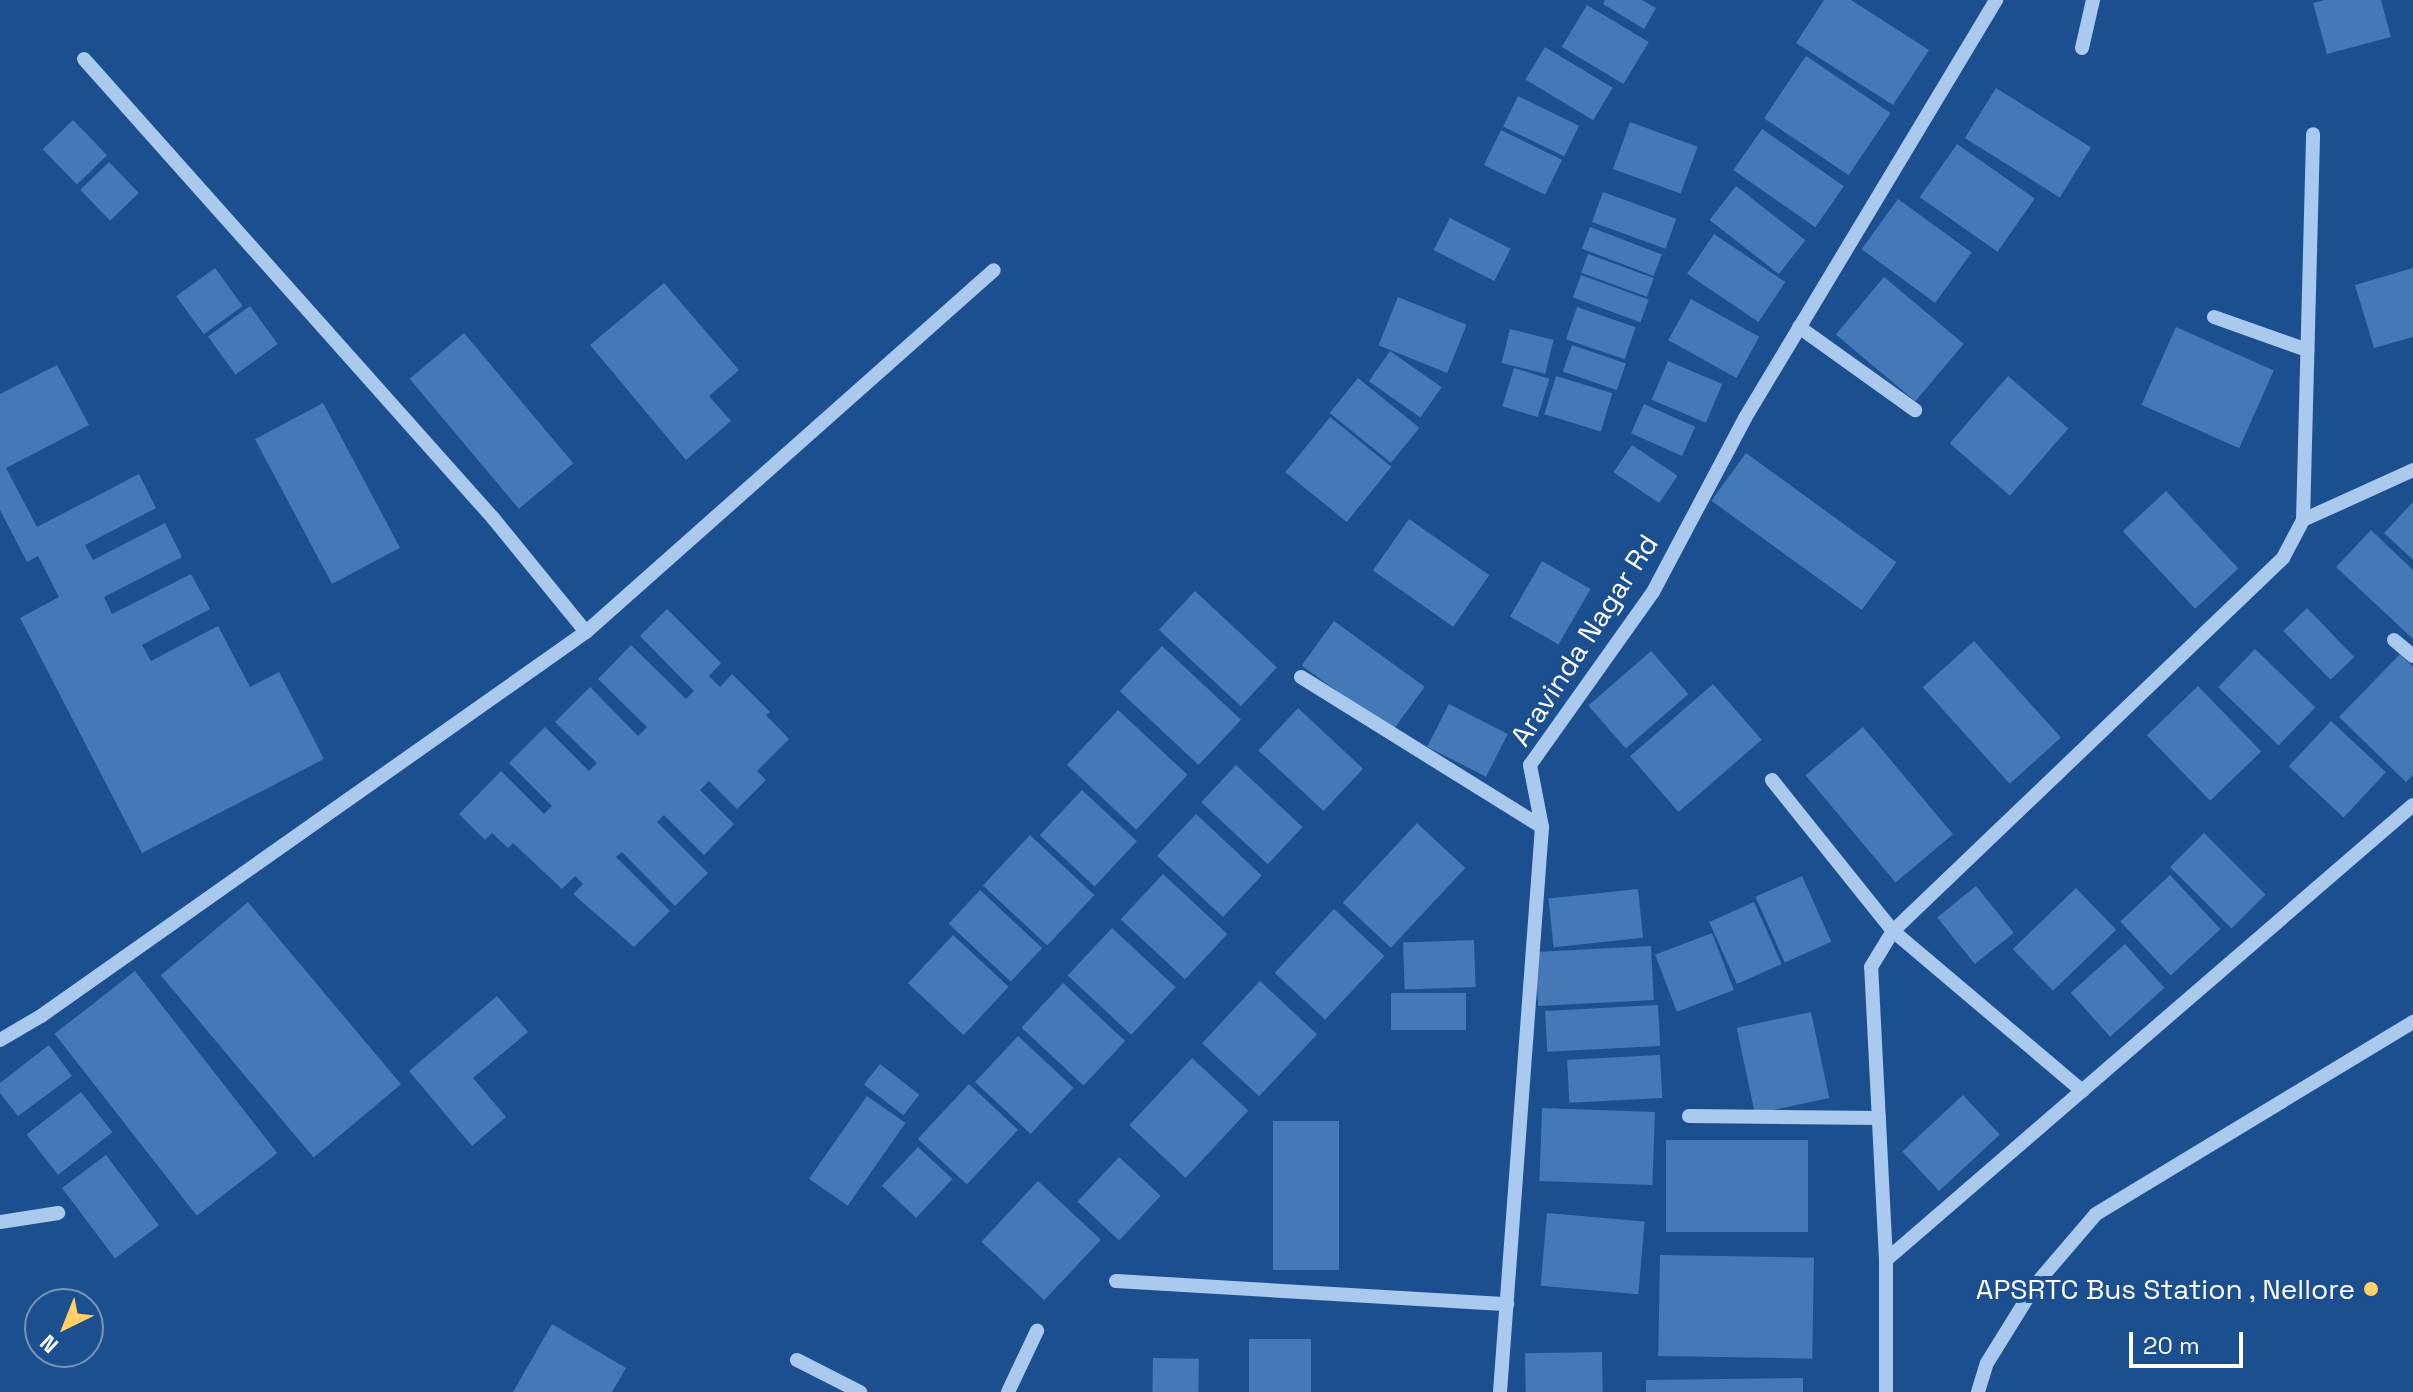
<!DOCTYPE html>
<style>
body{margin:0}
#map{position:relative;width:2413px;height:1392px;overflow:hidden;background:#1b4f8f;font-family:"Space Grotesk",sans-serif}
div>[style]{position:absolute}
.building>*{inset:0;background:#4478b7;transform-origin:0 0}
.minor>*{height:14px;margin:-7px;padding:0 7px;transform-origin:7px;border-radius:7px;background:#a9c9ee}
.dots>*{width:22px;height:22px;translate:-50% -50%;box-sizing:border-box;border:4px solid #1b4f8f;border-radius:50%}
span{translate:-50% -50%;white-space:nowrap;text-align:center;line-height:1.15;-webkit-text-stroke:8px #1b4f8f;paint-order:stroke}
.street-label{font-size:28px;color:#fff}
.poi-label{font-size:28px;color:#fff}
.right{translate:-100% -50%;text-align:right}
.north{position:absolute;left:24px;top:1288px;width:80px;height:80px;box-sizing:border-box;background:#1b4f8f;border:2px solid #7695bc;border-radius:50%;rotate:223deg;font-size:22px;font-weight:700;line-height:32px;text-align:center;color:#fff}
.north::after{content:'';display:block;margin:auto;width:28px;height:36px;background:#ffd166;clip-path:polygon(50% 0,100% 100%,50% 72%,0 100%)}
.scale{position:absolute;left:2129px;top:1332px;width:114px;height:36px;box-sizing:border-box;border:4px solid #fff;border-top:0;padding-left:10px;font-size:24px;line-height:28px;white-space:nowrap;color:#fff;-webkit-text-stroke:6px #1b4f8f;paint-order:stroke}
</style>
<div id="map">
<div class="building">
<i style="clip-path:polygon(1605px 0,1642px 0,1656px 8px,1644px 29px,1603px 4px)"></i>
<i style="clip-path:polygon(1824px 0,1851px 0,1929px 50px,1893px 105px,1796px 43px)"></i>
<i style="clip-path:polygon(2325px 0,2381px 0,2391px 37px,2327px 54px,2313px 3px)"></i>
<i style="left:1587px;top:5px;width:72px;height:49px;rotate:31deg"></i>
<i style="left:1545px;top:47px;width:79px;height:38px;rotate:31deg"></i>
<i style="left:1806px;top:56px;width:102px;height:75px;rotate:34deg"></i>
<i style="left:1996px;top:88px;width:112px;height:59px;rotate:32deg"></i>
<i style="left:1518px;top:96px;width:68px;height:34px;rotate:26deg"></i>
<i style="left:73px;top:120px;width:49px;height:42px;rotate:46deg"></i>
<i style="left:1630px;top:122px;width:72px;height:50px;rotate:20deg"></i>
<i style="left:1762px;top:129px;width:100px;height:50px;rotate:35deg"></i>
<i style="left:1501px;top:130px;width:68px;height:39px;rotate:26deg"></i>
<i style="left:1957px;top:144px;width:95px;height:65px;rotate:35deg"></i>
<i style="left:109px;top:162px;width:43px;height:40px;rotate:46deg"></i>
<i style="left:1736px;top:186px;width:88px;height:43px;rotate:38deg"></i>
<i style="left:1603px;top:192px;width:78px;height:32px;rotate:20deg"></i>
<i style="left:1898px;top:199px;width:91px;height:62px;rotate:36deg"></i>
<i style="left:1450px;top:218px;width:68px;height:36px;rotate:27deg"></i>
<i style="left:1590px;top:227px;width:77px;height:23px;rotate:21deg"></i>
<i style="left:1714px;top:234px;width:86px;height:48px;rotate:34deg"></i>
<i style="left:1588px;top:254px;width:70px;height:20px;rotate:20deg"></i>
<i style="left:215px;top:268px;width:47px;height:48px;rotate:54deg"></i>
<i style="clip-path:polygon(2413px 268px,2413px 337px,2374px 348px,2355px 285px)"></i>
<i style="left:1581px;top:275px;width:72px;height:24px;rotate:20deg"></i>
<i style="left:1884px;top:277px;width:104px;height:75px;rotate:40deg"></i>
<i style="clip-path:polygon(664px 283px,739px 370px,709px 396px,731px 421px,686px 460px,590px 345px)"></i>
<i style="left:1398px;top:297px;width:74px;height:52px;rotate:22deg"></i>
<i style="left:1691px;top:299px;width:78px;height:47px;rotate:29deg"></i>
<i style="left:250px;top:306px;width:47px;height:52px;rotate:54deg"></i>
<i style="left:1577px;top:307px;width:62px;height:34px;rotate:19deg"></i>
<i style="left:2176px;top:327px;width:107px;height:85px;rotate:24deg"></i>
<i style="left:1510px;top:329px;width:45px;height:35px;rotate:14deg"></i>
<i style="left:464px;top:333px;width:170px;height:71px;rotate:50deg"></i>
<i style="left:1572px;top:345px;width:57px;height:28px;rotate:19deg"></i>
<i style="left:1390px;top:351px;width:63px;height:37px;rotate:35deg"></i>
<i style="left:1668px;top:361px;width:59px;height:42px;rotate:23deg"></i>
<i style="clip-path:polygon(57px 365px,89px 425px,6px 468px,37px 527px,139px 474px,156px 508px,85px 545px,93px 560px,165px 523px,182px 557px,104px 597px,112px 614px,191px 574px,210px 609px,142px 645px,151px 661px,218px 626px,250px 687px,279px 672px,324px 759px,142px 853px,20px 618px,59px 597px,38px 556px,27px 562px,0 510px,0 394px)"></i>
<i style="left:1514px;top:368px;width:37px;height:40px;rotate:17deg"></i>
<i style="left:1556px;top:376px;width:59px;height:40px;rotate:17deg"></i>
<i style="left:2008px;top:376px;width:80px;height:89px;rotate:41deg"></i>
<i style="left:1358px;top:378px;width:79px;height:45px;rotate:39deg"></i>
<i style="left:323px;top:403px;width:164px;height:77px;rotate:62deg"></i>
<i style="left:1644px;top:404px;width:56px;height:32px;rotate:24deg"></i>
<i style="left:1330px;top:417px;width:79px;height:71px;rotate:39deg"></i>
<i style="left:1632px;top:445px;width:55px;height:33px;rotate:34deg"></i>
<i style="left:1746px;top:453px;width:186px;height:59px;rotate:36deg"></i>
<i style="left:2166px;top:491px;width:106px;height:59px;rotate:47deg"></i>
<i style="clip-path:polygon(2413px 502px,2413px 560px,2384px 533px)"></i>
<i style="left:1409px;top:519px;width:98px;height:63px;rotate:35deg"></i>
<i style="clip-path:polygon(2371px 530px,2413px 570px,2413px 639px,2336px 567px)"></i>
<i style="left:1542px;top:561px;width:56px;height:64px;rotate:30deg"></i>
<i style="left:1195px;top:591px;width:112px;height:53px;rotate:43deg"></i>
<i style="left:2307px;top:608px;width:68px;height:33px;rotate:46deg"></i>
<i style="clip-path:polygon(667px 609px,721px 663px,709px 676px,720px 687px,732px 674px,770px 712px,766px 715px,789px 739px,757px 771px,766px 780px,737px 809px,709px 781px,700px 790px,734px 824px,704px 855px,664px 815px,657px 822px,708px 873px,675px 906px,622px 852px,616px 857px,670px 911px,634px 947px,573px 894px,583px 884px,575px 876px,562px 889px,513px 843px,508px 848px,492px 833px,485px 840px,459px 814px,501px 771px,544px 814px,552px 806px,509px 763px,545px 727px,589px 771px,597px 763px,555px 722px,590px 687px,638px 736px,647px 727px,598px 679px,631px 645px,686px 699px,694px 691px,640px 636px)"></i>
<i style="left:1334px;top:621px;width:112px;height:55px;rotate:36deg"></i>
<i style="left:1974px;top:641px;width:130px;height:69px;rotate:48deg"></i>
<i style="left:1162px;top:646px;width:108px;height:62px;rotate:43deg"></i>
<i style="left:2255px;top:649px;width:84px;height:53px;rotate:44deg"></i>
<i style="left:1651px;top:651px;width:57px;height:83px;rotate:49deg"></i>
<i style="clip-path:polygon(2400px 654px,2413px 667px,2413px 775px,2406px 782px,2339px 717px)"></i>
<i style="left:1713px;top:684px;width:74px;height:110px;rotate:49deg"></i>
<i style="left:2198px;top:686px;width:91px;height:71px;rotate:46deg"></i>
<i style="left:1449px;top:704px;width:66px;height:48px;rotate:27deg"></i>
<i style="left:1298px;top:708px;width:89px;height:58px;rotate:43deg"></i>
<i style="left:1118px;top:710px;width:95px;height:75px;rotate:43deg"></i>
<i style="left:2331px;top:721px;width:75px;height:62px;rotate:43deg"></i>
<i style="left:1863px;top:727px;width:140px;height:75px;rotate:50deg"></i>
<i style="left:1236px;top:765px;width:91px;height:51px;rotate:43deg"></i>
<i style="left:1082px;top:790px;width:75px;height:62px;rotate:43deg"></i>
<i style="left:1196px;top:814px;width:90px;height:57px;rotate:43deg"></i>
<i style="left:1417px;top:823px;width:66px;height:109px;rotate:43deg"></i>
<i style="left:2204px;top:833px;width:87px;height:48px;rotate:45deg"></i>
<i style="left:1030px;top:835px;width:88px;height:69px;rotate:43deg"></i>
<i style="left:1163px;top:874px;width:88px;height:62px;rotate:43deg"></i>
<i style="left:2170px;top:875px;width:74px;height:68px;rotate:47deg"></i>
<i style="left:1802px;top:876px;width:72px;height:51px;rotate:66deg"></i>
<i style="left:1976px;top:886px;width:60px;height:50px;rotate:51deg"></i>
<i style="left:2076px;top:888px;width:58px;height:88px;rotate:46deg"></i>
<i style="left:1638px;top:889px;width:49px;height:90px;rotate:84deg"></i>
<i style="left:980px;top:890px;width:85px;height:46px;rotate:43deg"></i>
<i style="left:248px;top:902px;width:238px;height:114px;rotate:50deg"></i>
<i style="left:1754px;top:902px;width:68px;height:49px;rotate:66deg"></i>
<i style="left:1334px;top:909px;width:69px;height:87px;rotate:43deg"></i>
<i style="left:1112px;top:928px;width:87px;height:65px;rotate:43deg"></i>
<i style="left:1712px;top:933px;width:61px;height:61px;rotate:69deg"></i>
<i style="left:953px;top:935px;width:76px;height:66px;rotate:43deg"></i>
<i style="left:1474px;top:940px;width:47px;height:71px;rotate:88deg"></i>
<i style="left:2125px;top:944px;width:59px;height:73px;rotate:48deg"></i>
<i style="left:1651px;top:946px;width:54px;height:116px;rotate:87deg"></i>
<i style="left:135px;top:971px;width:231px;height:102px;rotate:52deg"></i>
<i style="left:1260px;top:981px;width:78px;height:85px;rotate:43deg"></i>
<i style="left:1063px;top:983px;width:85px;height:61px;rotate:43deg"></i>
<i style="left:1391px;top:993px;width:75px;height:37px"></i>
<i style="clip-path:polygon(497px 996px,528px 1032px,473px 1078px,506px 1117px,472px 1146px,409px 1071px)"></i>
<i style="left:1658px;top:1005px;width:41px;height:113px;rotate:87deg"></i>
<i style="left:1811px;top:1012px;width:88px;height:76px;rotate:78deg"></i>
<i style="left:1018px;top:1036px;width:76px;height:63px;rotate:43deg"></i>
<i style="clip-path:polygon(49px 1045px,72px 1076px,18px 1116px,0 1093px,0 1083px)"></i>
<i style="left:1660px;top:1055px;width:43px;height:93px;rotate:87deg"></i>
<i style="left:1192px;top:1058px;width:77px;height:92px;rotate:43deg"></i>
<i style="left:880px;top:1064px;width:50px;height:26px;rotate:38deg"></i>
<i style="left:969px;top:1084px;width:67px;height:75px;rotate:43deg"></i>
<i style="left:81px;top:1092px;width:51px;height:69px;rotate:52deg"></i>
<i style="left:1963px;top:1095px;width:54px;height:83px;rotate:47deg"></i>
<i style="left:867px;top:1096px;width:47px;height:101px;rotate:35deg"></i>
<i style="left:1542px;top:1108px;width:113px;height:73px;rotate:2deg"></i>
<i style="left:1273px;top:1121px;width:66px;height:149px"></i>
<i style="left:1666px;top:1140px;width:142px;height:92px"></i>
<i style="left:918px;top:1147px;width:47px;height:53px;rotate:43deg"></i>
<i style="left:106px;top:1155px;width:88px;height:55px;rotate:53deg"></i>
<i style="left:1119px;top:1157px;width:57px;height:61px;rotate:43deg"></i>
<i style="left:1038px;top:1181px;width:86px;height:83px;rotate:43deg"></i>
<i style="left:1547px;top:1213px;width:98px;height:73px;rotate:5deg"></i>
<i style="left:1660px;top:1255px;width:154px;height:101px;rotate:1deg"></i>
<i style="clip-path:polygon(552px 1324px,626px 1368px,612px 1392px,513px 1392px)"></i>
<i style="left:1249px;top:1339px;width:62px;height:53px"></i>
<i style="left:1602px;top:1352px;width:40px;height:77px;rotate:89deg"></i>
<i style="left:1153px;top:1358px;width:46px;height:34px;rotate:1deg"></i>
<i style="clip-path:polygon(1803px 1378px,1803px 1392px,1646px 1392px,1646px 1380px)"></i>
</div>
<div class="minor">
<i style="left:2082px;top:48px;width:49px;rotate:-77.1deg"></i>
<i style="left:84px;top:59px;width:615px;rotate:48.3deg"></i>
<i style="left:493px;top:518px;width:147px;rotate:50.8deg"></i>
<i style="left:2214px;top:317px;width:99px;rotate:19.5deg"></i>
<i style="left:1799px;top:327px;width:143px;rotate:35.6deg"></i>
<i style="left:2303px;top:520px;width:121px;rotate:-24.4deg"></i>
<i style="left:2394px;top:640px;width:25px;rotate:40deg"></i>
<i style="left:1301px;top:677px;width:284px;rotate:31.9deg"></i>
<i style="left:1772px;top:780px;width:193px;rotate:51.3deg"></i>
<i style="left:1893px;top:931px;width:248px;rotate:40.2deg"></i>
<i style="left:0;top:1040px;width:48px;rotate:-30.3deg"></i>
<i style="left:41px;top:1016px;width:667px;rotate:-35.17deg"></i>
<i style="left:586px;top:632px;width:545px;rotate:-41.58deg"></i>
<i style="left:1689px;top:1116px;width:190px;rotate:0.6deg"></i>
<i style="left:0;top:1222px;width:59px;rotate:-8.8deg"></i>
<i style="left:1886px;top:1260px;width:696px;rotate:-40.81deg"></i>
<i style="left:1116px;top:1281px;width:392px;rotate:3.4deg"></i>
<i style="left:797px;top:1360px;width:71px;rotate:26.9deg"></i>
<i style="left:1008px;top:1392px;width:68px;rotate:-64.6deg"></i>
<i style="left:1500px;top:1392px;width:567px;rotate:-85.75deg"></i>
<i style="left:1542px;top:827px;width:63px;rotate:-101deg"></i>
<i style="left:1530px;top:765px;width:212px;rotate:-54.6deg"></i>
<i style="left:1653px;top:592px;width:197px;rotate:-62.1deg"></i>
<i style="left:1745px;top:418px;width:488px;rotate:-59deg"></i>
<i style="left:1886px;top:1392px;width:132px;rotate:-90deg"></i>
<i style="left:1886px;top:1260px;width:293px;rotate:-92.9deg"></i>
<i style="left:1871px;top:967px;width:42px;rotate:-58.6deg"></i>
<i style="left:1893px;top:931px;width:540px;rotate:-43.72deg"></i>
<i style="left:2283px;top:558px;width:43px;rotate:-62.2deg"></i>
<i style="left:2303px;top:520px;width:386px;rotate:-88.5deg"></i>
<i style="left:1978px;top:1392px;width:30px;rotate:-73deg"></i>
<i style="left:1987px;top:1363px;width:93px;rotate:-58.2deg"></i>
<i style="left:2036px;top:1284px;width:92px;rotate:-49.4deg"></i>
<i style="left:2096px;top:1214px;width:371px;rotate:-31.2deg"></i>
</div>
<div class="dots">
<i style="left:2371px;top:1289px;background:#ffd166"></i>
</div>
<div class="street-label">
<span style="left:1584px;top:640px;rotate:-57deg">Aravinda Nagar Rd</span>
</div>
<div class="poi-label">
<span class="right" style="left:2355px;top:1289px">APSRTC Bus Station , Nellore</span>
</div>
<div class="north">N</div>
<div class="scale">20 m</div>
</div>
